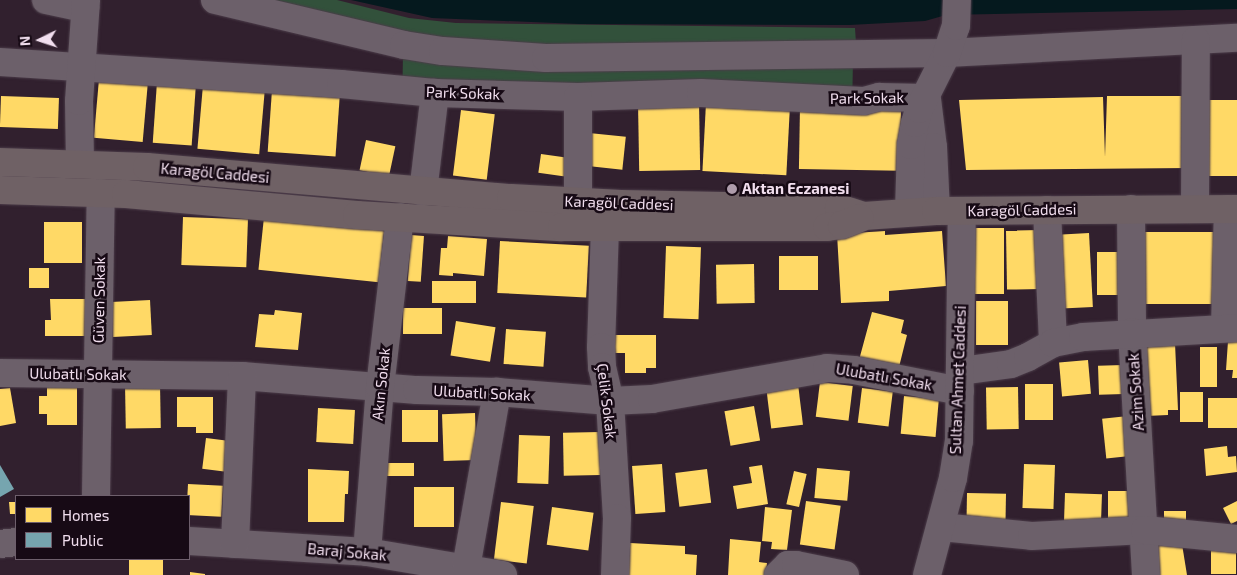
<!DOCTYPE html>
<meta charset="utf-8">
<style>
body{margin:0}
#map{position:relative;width:1237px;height:575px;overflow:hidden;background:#31202e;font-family:"Exo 2",sans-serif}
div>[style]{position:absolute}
.green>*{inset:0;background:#32513b;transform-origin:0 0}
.water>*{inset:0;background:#05191e}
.homes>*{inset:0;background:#ffd966;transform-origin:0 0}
.public>*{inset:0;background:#76a5af}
.roads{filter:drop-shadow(0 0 1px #4b3c49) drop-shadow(0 0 1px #4b3c49)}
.minor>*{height:28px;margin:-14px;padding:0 14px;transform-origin:14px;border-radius:14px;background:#6c606a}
.major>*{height:28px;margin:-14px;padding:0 14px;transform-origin:14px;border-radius:14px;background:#6f6165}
.dots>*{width:14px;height:14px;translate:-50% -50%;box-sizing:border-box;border:2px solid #170a15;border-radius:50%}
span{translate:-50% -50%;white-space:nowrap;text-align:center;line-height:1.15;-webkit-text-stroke:5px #170a15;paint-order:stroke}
.street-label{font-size:15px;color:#f1deee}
.poi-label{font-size:15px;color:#f1deee;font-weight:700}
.left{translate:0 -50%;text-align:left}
.legend{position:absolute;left:15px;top:495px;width:175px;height:65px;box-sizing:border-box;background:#170a15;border:1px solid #6e5f6c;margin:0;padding:6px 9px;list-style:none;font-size:15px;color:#f1deee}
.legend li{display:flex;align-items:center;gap:10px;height:25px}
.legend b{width:25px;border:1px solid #6e5f6c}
.north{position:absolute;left:15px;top:15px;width:50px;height:50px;-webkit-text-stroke:4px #170a15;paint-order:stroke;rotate:266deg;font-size:14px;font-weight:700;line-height:20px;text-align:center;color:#f1deee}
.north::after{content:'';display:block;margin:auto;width:18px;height:22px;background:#f1deee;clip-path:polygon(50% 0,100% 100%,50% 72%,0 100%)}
</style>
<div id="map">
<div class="green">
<i style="clip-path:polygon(255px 0,337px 0,409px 18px,456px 23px,855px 28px,856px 43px,469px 46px)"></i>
<i style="left:403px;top:54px;width:450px;height:28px;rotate:1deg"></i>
</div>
<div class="water">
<i style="clip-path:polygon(351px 0,1237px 0,1237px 9px,946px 15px,925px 21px,849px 25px,579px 24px,432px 18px)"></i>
</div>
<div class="homes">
<i style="left:99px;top:79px;width:49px;height:59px;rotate:5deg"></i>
<i style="left:157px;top:82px;width:39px;height:61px;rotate:4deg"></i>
<i style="left:203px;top:85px;width:62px;height:64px;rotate:5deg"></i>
<i style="left:272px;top:90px;width:68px;height:62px;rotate:4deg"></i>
<i style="left:1px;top:96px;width:58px;height:31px;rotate:2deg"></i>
<i style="clip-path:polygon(1107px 96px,1189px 96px,1189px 168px,966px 170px,959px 100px,1103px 97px,1105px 157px)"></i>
<i style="left:1200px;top:100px;width:37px;height:76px"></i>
<i style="left:699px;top:102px;width:68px;height:61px;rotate:89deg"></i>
<i style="left:706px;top:103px;width:84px;height:68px;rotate:3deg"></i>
<i style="left:800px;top:107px;width:101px;height:62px;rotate:1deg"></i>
<i style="left:461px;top:110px;width:34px;height:66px;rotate:7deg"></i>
<i style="left:589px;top:133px;width:37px;height:33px;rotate:6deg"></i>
<i style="left:366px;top:140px;width:30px;height:31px;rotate:12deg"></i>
<i style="left:541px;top:154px;width:27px;height:19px;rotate:8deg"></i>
<i style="left:183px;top:217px;width:65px;height:48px;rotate:2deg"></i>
<i style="left:264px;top:217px;width:121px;height:53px;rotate:6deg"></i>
<i style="left:44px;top:222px;width:38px;height:41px"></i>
<i style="left:1004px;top:228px;width:66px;height:31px;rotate:90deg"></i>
<i style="left:1040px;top:230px;width:59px;height:34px;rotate:89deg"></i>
<i style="clip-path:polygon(885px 231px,885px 235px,942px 231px,946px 286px,889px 291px,889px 301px,841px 303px,837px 234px)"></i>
<i style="left:1145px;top:232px;width:73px;height:72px"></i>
<i style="left:1089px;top:233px;width:74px;height:36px;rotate:87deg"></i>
<i style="left:411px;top:235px;width:13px;height:46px;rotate:4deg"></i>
<i style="clip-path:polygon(448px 236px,487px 239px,484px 276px,453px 273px,453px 276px,439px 275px,441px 248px,447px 248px)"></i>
<i style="left:500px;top:241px;width:89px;height:52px;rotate:3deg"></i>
<i style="left:666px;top:246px;width:35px;height:72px;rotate:2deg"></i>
<i style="left:1097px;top:252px;width:27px;height:43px"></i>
<i style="left:779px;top:256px;width:39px;height:34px"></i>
<i style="left:754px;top:264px;width:39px;height:38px;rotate:89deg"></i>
<i style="left:29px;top:268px;width:20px;height:20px"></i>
<i style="left:476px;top:281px;width:22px;height:44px;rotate:90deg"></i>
<i style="clip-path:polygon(50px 299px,85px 299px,85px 336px,45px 336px,45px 320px,51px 320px)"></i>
<i style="left:150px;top:300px;width:35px;height:39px;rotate:87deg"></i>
<i style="left:976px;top:301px;width:32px;height:44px"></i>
<i style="left:403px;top:308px;width:39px;height:26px"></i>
<i style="clip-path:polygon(275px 310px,302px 313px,298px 350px,255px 347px,259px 314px,274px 315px)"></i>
<i style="clip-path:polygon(872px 312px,904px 320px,901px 333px,907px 335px,898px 371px,859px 360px)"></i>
<i style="left:456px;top:321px;width:40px;height:35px;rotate:9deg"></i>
<i style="left:506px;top:329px;width:40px;height:35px;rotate:4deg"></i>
<i style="clip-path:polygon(614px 335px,656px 335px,656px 368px,646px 368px,646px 373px,625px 373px,625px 353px,614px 353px)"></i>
<i style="clip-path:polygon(1228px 341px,1237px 341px,1237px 378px,1232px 378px,1233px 370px,1226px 370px)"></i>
<i style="clip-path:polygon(1175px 343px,1178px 410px,1168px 410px,1168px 415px,1146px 416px,1143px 345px)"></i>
<i style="left:1200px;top:347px;width:17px;height:40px"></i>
<i style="left:1088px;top:360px;width:34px;height:29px;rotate:85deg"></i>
<i style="left:1123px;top:365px;width:29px;height:25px;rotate:88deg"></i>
<i style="left:820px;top:382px;width:33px;height:35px;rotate:7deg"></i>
<i style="left:160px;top:383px;width:45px;height:35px;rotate:89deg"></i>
<i style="clip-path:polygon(47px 384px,77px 384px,77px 425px,47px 425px,47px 414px,39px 414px,39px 396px,47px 396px)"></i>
<i style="left:798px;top:384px;width:41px;height:32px;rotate:83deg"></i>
<i style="left:1025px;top:384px;width:28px;height:36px"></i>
<i style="left:1018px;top:387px;width:42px;height:32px;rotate:89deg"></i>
<i style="clip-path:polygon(10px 388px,16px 423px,0 426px,0 389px)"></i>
<i style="left:862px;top:388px;width:31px;height:35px;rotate:7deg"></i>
<i style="left:1180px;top:392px;width:23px;height:30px"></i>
<i style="left:904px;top:396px;width:35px;height:38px;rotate:5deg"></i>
<i style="clip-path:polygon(177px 397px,213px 397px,213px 433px,196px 433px,196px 427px,177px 427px)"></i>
<i style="left:1237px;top:398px;width:30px;height:29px;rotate:90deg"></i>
<i style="left:754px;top:406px;width:35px;height:30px;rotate:80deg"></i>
<i style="left:318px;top:408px;width:37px;height:34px;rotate:3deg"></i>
<i style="left:402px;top:410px;width:36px;height:32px"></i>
<i style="left:475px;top:413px;width:47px;height:33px;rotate:88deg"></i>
<i style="left:1128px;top:416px;width:40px;height:26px;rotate:84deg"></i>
<i style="left:600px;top:432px;width:43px;height:37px;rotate:89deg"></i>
<i style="left:519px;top:435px;width:31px;height:48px;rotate:2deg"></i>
<i style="left:206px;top:438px;width:24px;height:31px;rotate:7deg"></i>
<i style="clip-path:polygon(1227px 446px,1228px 457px,1236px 456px,1237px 472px,1206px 476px,1204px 449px)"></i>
<i style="left:384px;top:463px;width:30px;height:13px"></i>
<i style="left:662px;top:464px;width:48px;height:30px;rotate:86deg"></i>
<i style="left:1024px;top:464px;width:31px;height:44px;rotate:2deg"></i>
<i style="clip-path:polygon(762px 465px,768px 504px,737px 509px,733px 486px,752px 483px,749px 467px)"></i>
<i style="left:817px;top:468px;width:33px;height:30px;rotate:5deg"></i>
<i style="clip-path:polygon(308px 469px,349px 471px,348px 494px,345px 494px,344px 522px,308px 522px)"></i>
<i style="left:707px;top:469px;width:34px;height:32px;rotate:83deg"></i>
<i style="left:794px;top:471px;width:13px;height:34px;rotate:13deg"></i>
<i style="left:188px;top:484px;width:35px;height:31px;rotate:3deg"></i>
<i style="left:414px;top:487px;width:40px;height:40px"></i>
<i style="left:1108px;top:491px;width:27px;height:29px"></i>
<i style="left:967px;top:493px;width:39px;height:29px;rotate:1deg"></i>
<i style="left:1065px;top:493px;width:37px;height:31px;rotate:2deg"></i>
<i style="left:806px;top:501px;width:35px;height:44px;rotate:8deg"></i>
<i style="clip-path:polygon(1237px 501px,1237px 521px,1231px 524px,1223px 508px)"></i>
<i style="clip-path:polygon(9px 502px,16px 502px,16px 514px,10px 514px)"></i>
<i style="left:501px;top:502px;width:33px;height:58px;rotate:7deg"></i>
<i style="left:552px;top:507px;width:42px;height:38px;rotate:8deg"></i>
<i style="clip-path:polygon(765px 507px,792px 510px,787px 550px,771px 549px,772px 542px,762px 541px)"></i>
<i style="left:1164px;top:511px;width:22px;height:13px"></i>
<i style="clip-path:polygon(1181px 538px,1187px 575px,1158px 575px,1152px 543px)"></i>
<i style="clip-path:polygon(730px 539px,761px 542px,759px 562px,767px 563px,766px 575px,728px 575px)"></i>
<i style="clip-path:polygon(630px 543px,685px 546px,685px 554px,697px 555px,696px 575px,628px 575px)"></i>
<i style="left:1211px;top:550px;width:25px;height:24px"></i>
<i style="left:129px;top:560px;width:34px;height:15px"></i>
<i style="clip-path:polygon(190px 572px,205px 574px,205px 575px,190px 575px)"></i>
</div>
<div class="public">
<i style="clip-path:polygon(0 465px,14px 489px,0 497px)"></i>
</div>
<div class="roads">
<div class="minor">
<i style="left:46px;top:0;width:40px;rotate:12deg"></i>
<i style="left:215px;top:0;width:194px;rotate:13.4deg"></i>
<i style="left:404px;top:45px;width:39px;rotate:9deg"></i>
<i style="left:443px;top:51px;width:103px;rotate:3.9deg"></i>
<i style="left:546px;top:58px;width:401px;rotate:-0.7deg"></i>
<i style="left:947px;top:53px;width:290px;rotate:-3deg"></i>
<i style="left:0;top:62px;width:342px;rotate:3.7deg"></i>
<i style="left:341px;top:84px;width:94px;rotate:5.5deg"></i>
<i style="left:435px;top:93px;width:143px;rotate:1.6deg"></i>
<i style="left:578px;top:97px;width:123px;rotate:-1.9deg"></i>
<i style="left:701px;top:93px;width:163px;rotate:2.8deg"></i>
<i style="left:864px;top:101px;width:16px;rotate:-15deg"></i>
<i style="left:879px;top:97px;width:47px;rotate:1.2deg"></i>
<i style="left:927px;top:99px;width:48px;rotate:82.9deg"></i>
<i style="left:933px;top:147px;width:64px;rotate:87.3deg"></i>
<i style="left:80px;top:164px;width:63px;rotate:-90.9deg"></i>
<i style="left:79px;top:101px;width:101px;rotate:-86deg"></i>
<i style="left:423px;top:192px;width:100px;rotate:-83.1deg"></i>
<i style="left:578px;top:201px;width:104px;rotate:-90deg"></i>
<i style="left:1195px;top:208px;width:168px;rotate:-89.7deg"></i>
<i style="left:1131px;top:209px;width:123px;rotate:89.5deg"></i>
<i style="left:1132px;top:332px;width:243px;rotate:86.7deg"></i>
<i style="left:1047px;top:210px;width:133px;rotate:87.4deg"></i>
<i style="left:909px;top:212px;width:67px;rotate:-88.3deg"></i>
<i style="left:911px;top:145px;width:22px;rotate:-80deg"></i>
<i style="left:915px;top:123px;width:15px;rotate:-74deg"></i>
<i style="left:919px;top:109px;width:63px;rotate:-63.4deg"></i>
<i style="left:947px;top:53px;width:28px;rotate:-72deg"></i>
<i style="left:956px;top:26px;width:26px;rotate:-88deg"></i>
<i style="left:605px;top:227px;width:120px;rotate:91.9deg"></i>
<i style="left:601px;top:347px;width:20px;rotate:87deg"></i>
<i style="left:602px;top:367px;width:35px;rotate:77deg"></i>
<i style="left:610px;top:401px;width:117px;rotate:86.6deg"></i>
<i style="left:617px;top:518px;width:57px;rotate:92deg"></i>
<i style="left:1225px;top:328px;width:119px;rotate:-88.6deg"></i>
<i style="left:961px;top:371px;width:50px;rotate:-8deg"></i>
<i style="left:1011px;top:364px;width:18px;rotate:-22deg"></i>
<i style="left:1028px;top:357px;width:29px;rotate:-29deg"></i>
<i style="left:1053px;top:343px;width:31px;rotate:-11deg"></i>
<i style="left:1083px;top:337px;width:154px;rotate:-3.3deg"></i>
<i style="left:0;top:373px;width:242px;rotate:0.7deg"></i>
<i style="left:242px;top:376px;width:176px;rotate:4.6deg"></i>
<i style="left:417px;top:390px;width:80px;rotate:1.4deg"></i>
<i style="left:497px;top:392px;width:113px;rotate:4.6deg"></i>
<i style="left:610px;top:401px;width:42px;rotate:-2.7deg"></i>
<i style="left:652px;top:399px;width:178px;rotate:-10deg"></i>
<i style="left:827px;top:368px;width:27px;rotate:4deg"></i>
<i style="left:854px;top:370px;width:108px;rotate:11.2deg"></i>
<i style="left:96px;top:496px;width:303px;rotate:-89.1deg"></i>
<i style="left:941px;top:527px;width:91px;rotate:5.6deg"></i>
<i style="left:1032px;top:536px;width:113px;rotate:-3deg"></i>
<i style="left:1145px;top:530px;width:92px;rotate:5.6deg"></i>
<i style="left:189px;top:541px;width:178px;rotate:3.5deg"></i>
<i style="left:367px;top:552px;width:138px;rotate:9.6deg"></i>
<i style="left:0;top:544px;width:16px;rotate:-7deg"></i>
<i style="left:235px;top:544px;width:168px;rotate:-87.6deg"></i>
<i style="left:367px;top:552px;width:166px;rotate:-85.5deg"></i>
<i style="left:380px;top:387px;width:171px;rotate:-83.3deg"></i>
<i style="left:466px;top:568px;width:179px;rotate:-80deg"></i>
<i style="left:778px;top:575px;width:14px;rotate:-45deg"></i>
<i style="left:788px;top:565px;width:8px"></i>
<i style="left:796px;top:565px;width:50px;rotate:11.5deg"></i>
<i style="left:927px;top:575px;width:100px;rotate:-75deg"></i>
<i style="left:953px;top:478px;width:37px;rotate:-81deg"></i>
<i style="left:959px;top:441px;width:230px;rotate:-89.3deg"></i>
</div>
<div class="major">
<i style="left:0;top:162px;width:147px;rotate:1.9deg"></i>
<i style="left:147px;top:167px;width:365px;rotate:4.9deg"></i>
<i style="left:511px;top:198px;width:110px;rotate:3.1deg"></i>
<i style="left:621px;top:204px;width:218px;rotate:1.1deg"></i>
<i style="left:839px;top:208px;width:26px;rotate:18deg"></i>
<i style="left:864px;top:216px;width:72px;rotate:-4deg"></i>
<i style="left:936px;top:211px;width:301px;rotate:-0.4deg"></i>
<i style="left:0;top:190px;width:126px;rotate:1.8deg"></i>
<i style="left:126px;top:194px;width:232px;rotate:5.2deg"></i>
<i style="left:357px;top:215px;width:205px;rotate:3.4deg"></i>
<i style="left:562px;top:227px;width:265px"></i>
<i style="left:827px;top:227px;width:15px;rotate:-8deg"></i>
<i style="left:842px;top:225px;width:19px;rotate:-21deg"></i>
</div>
</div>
<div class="dots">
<i style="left:732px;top:189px;background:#ae9cab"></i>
</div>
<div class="street-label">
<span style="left:463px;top:93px;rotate:2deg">Park Sokak</span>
<span style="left:867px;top:98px;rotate:-1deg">Park Sokak</span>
<span style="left:215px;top:173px;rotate:5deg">Karagöl Caddesi</span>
<span style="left:619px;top:203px;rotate:2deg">Karagöl Caddesi</span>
<span style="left:1022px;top:210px;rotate:-1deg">Karagöl Caddesi</span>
<span style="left:99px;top:300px;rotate:-89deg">Güven Sokak</span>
<span style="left:78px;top:374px;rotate:1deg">Ulubatlı Sokak</span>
<span style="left:884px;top:377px;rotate:10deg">Ulubatlı Sokak</span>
<span style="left:958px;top:380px;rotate:-88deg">Sultan Ahmet Caddesi</span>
<span style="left:381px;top:384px;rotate:-84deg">Akın Sokak</span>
<span style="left:1136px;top:392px;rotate:-94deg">Azim Sokak</span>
<span style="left:482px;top:393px;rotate:3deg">Ulubatlı Sokak</span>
<span style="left:607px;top:401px;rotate:83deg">Çelik Sokak</span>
<span style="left:347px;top:552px;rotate:5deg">Baraj Sokak</span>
</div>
<div class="poi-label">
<span class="left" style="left:742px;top:189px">Aktan Eczanesi</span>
</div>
<ul class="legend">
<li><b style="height:14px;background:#ffd966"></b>Homes</li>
<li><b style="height:14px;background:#76a5af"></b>Public</li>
</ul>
<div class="north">N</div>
</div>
